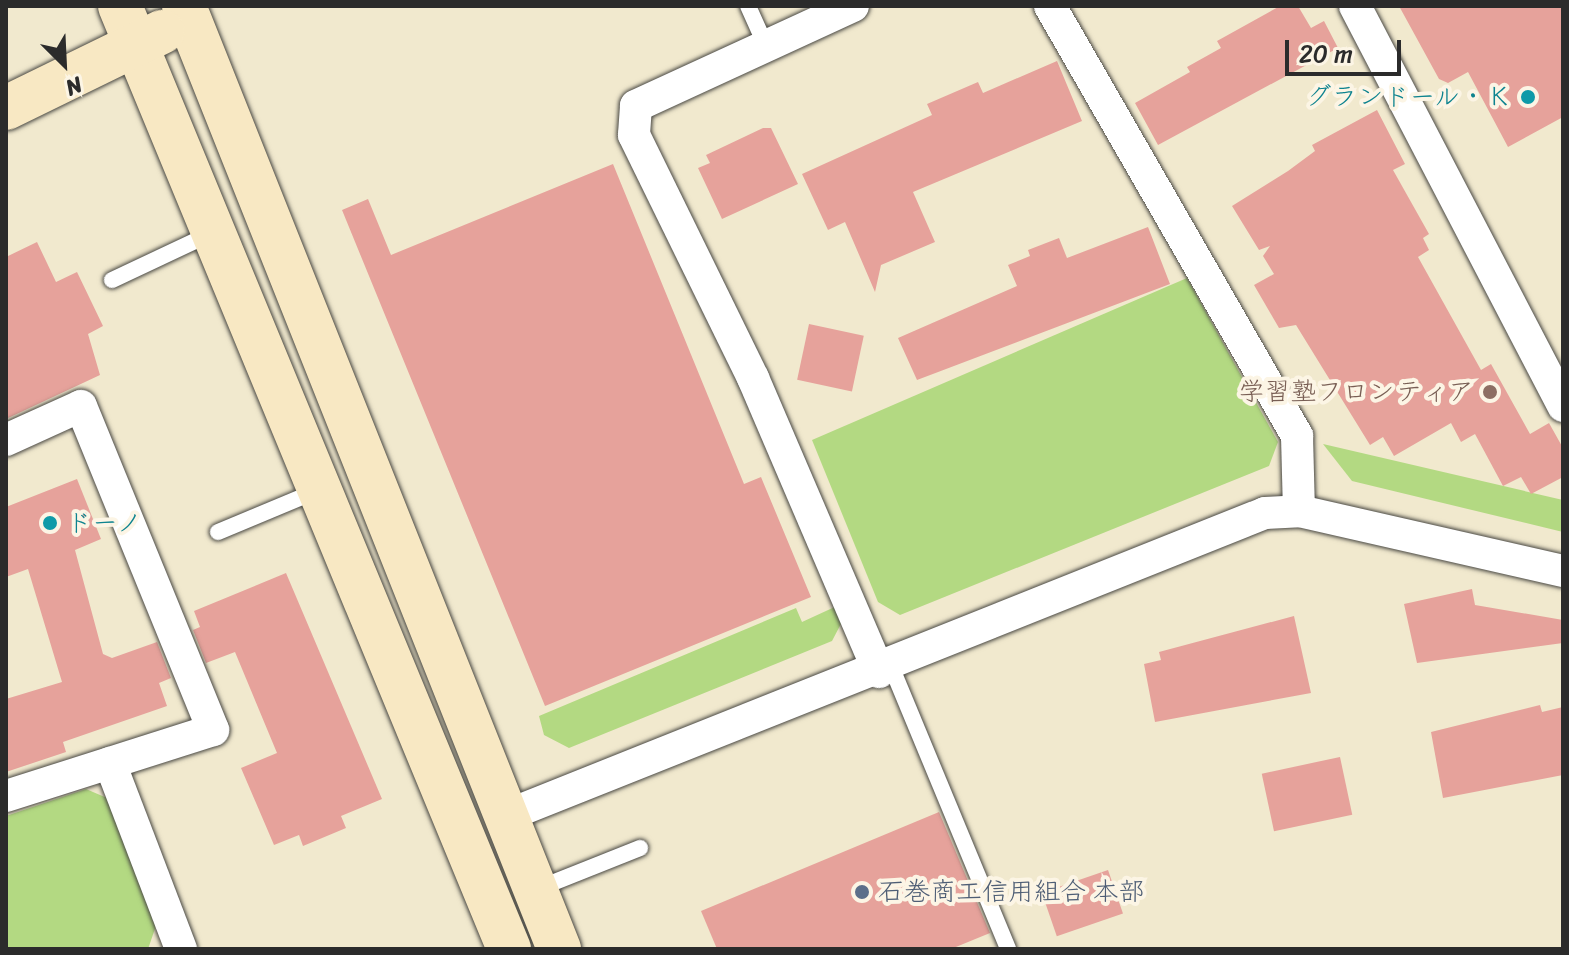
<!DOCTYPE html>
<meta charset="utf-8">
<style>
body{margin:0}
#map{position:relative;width:1569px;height:955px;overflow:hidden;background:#f1e9ce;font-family:Sriracha,"Klee One",sans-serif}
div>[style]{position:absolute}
.green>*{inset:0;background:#b3d982}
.building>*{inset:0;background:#e6a29b;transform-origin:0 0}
.roads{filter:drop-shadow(0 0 2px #494843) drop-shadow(0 0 2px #494843)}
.lane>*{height:16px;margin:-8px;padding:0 8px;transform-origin:8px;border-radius:8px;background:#fff}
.street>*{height:32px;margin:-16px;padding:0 16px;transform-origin:16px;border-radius:16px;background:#fff}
.secondary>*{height:44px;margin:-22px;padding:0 22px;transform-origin:22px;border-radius:22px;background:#f8e8c3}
.dots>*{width:22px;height:22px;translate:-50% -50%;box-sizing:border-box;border:4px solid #fcf5e5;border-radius:50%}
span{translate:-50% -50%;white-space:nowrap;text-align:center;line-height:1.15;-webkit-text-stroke:8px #fcf5e5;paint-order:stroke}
.culture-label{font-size:26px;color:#0d838f}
.right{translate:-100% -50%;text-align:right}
.left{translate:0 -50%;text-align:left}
.education-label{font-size:26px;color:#785e54}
.service-label{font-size:26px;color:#4e5e75}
.frame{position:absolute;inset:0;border:8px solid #2b2b2b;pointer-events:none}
.north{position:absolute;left:24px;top:24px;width:80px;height:80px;-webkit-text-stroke:6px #fcf5e5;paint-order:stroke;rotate:156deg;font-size:22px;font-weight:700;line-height:32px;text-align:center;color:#2b2b2b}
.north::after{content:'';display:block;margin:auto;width:28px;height:36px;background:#2b2b2b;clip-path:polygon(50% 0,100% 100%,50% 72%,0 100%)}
.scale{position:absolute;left:1285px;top:40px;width:116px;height:36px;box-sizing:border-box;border:4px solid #2b2b2b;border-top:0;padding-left:10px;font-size:24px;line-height:28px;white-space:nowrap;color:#2b2b2b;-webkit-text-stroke:6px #fcf5e5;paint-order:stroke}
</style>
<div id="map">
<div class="green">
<i style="clip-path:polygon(1187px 278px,1278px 442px,1269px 466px,900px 615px,878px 602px,812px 440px)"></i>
<i style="clip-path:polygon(1323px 444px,1563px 500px,1563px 532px,1352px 481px)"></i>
<i style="clip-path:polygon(839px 605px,844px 618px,832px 641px,569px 748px,544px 735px,539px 716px,796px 608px,802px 622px)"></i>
<i style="clip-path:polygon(86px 789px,107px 798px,158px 920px,148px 949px,6px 949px,6px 816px)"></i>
</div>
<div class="building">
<i style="clip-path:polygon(1280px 6px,1298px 6px,1311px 28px,1324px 21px,1338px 48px,1158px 145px,1135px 103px,1190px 72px,1187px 67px,1221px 48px,1217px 41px)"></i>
<i style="clip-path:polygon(1399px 6px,1563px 6px,1563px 117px,1508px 147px,1468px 72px,1448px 83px,1439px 79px)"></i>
<i style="clip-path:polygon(1057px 61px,1082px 121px,913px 192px,935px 242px,881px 265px,875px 292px,845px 222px,828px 230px,802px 174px,932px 115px,927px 104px,978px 82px,983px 93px)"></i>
<i style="clip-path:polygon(1377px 110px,1405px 164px,1393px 170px,1429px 234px,1423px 238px,1429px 250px,1418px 257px,1481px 370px,1491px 364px,1530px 434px,1549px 423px,1563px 448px,1563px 477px,1531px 494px,1521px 477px,1503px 486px,1475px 434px,1461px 442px,1451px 423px,1394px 456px,1383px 437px,1370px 445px,1296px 325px,1279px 328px,1254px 285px,1274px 274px,1263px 256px,1270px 246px,1259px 250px,1232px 206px,1288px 171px,1315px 151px,1312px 145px)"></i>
<i style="clip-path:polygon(763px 128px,771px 128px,798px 184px,722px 219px,698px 168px,710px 163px,706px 155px)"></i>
<i style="clip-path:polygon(613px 164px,744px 484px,761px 477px,811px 597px,545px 706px,342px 210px,368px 199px,391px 255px)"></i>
<i style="clip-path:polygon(1148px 227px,1170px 284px,917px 380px,898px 338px,1017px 286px,1008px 265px,1030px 256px,1028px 250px,1059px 238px,1067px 258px)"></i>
<i style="clip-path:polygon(37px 242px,56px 282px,77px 272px,103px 326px,88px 334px,100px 375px,6px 419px,6px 257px)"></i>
<i style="left:809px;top:324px;width:56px;height:57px;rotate:12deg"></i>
<i style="clip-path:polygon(77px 479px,101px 539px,75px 550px,103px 654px,112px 658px,157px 642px,171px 678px,159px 683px,167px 706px,63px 742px,66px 752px,6px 772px,6px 699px,62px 682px,28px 569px,6px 577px,6px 507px)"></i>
<i style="clip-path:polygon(286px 573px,382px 799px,341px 816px,346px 828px,303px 846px,299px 835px,274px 845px,241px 768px,277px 753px,235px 652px,206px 663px,193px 630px,200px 627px,194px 611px)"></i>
<i style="clip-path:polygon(1472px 589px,1475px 605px,1563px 620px,1563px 643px,1417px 663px,1404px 604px)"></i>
<i style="clip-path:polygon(1294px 616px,1311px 693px,1155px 722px,1144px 664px,1161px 660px,1159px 652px)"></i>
<i style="clip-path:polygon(1540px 705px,1542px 712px,1563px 707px,1563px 775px,1443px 798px,1431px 732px)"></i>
<i style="left:1340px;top:757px;width:59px;height:80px;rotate:78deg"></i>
<i style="clip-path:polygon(939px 812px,990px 933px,951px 949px,717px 949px,701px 911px)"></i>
<i style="left:1108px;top:870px;width:46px;height:70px;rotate:71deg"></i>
</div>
<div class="roads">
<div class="lane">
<i style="left:748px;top:6px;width:44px;rotate:65.8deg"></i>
<i style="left:112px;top:280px;width:110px;rotate:-25.2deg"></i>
<i style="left:218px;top:532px;width:106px;rotate:-22.7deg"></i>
<i style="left:891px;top:666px;width:306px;rotate:67.5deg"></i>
<i style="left:537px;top:889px;width:111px;rotate:-21.7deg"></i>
</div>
<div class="street">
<i style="left:853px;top:6px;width:239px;rotate:155.3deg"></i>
<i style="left:636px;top:106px;width:29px;rotate:94deg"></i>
<i style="left:634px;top:135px;width:271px;rotate:63.9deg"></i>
<i style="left:753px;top:378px;width:320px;rotate:66.8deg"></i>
<i style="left:1050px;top:6px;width:496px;rotate:60.1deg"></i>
<i style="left:1297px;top:436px;width:75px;rotate:88.5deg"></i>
<i style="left:1355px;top:6px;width:451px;rotate:62.5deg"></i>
<i style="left:6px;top:440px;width:82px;rotate:-24.4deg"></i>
<i style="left:81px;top:406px;width:350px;rotate:67.8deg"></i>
<i style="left:213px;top:730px;width:217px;rotate:162.3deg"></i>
<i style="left:110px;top:763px;width:199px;rotate:69.1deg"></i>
<i style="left:508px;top:815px;width:815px;rotate:-21.75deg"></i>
<i style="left:1265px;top:513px;width:34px;rotate:-3deg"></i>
<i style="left:1299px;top:511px;width:271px;rotate:12.8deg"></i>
</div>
<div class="secondary">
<i style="left:120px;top:6px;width:1020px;rotate:67.58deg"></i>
<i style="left:184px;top:6px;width:1015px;rotate:68.31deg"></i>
<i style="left:6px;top:108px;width:174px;rotate:-26deg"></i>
</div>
</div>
<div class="dots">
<i style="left:1528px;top:97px;background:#0f9aa8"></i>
<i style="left:1490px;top:392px;background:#8d6e63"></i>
<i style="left:50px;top:523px;background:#0f9aa8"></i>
<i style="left:862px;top:892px;background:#5c6f8a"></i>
</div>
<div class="culture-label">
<span class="right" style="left:1512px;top:97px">グランドール・Ｋ</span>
<span class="left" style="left:66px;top:523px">ドーノ</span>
</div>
<div class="education-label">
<span class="right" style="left:1474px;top:392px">学習塾フロンティア</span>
</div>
<div class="service-label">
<span class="left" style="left:878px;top:892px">石巻商工信用組合 本部</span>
</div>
<div class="frame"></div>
<div class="north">N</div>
<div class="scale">20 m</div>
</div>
